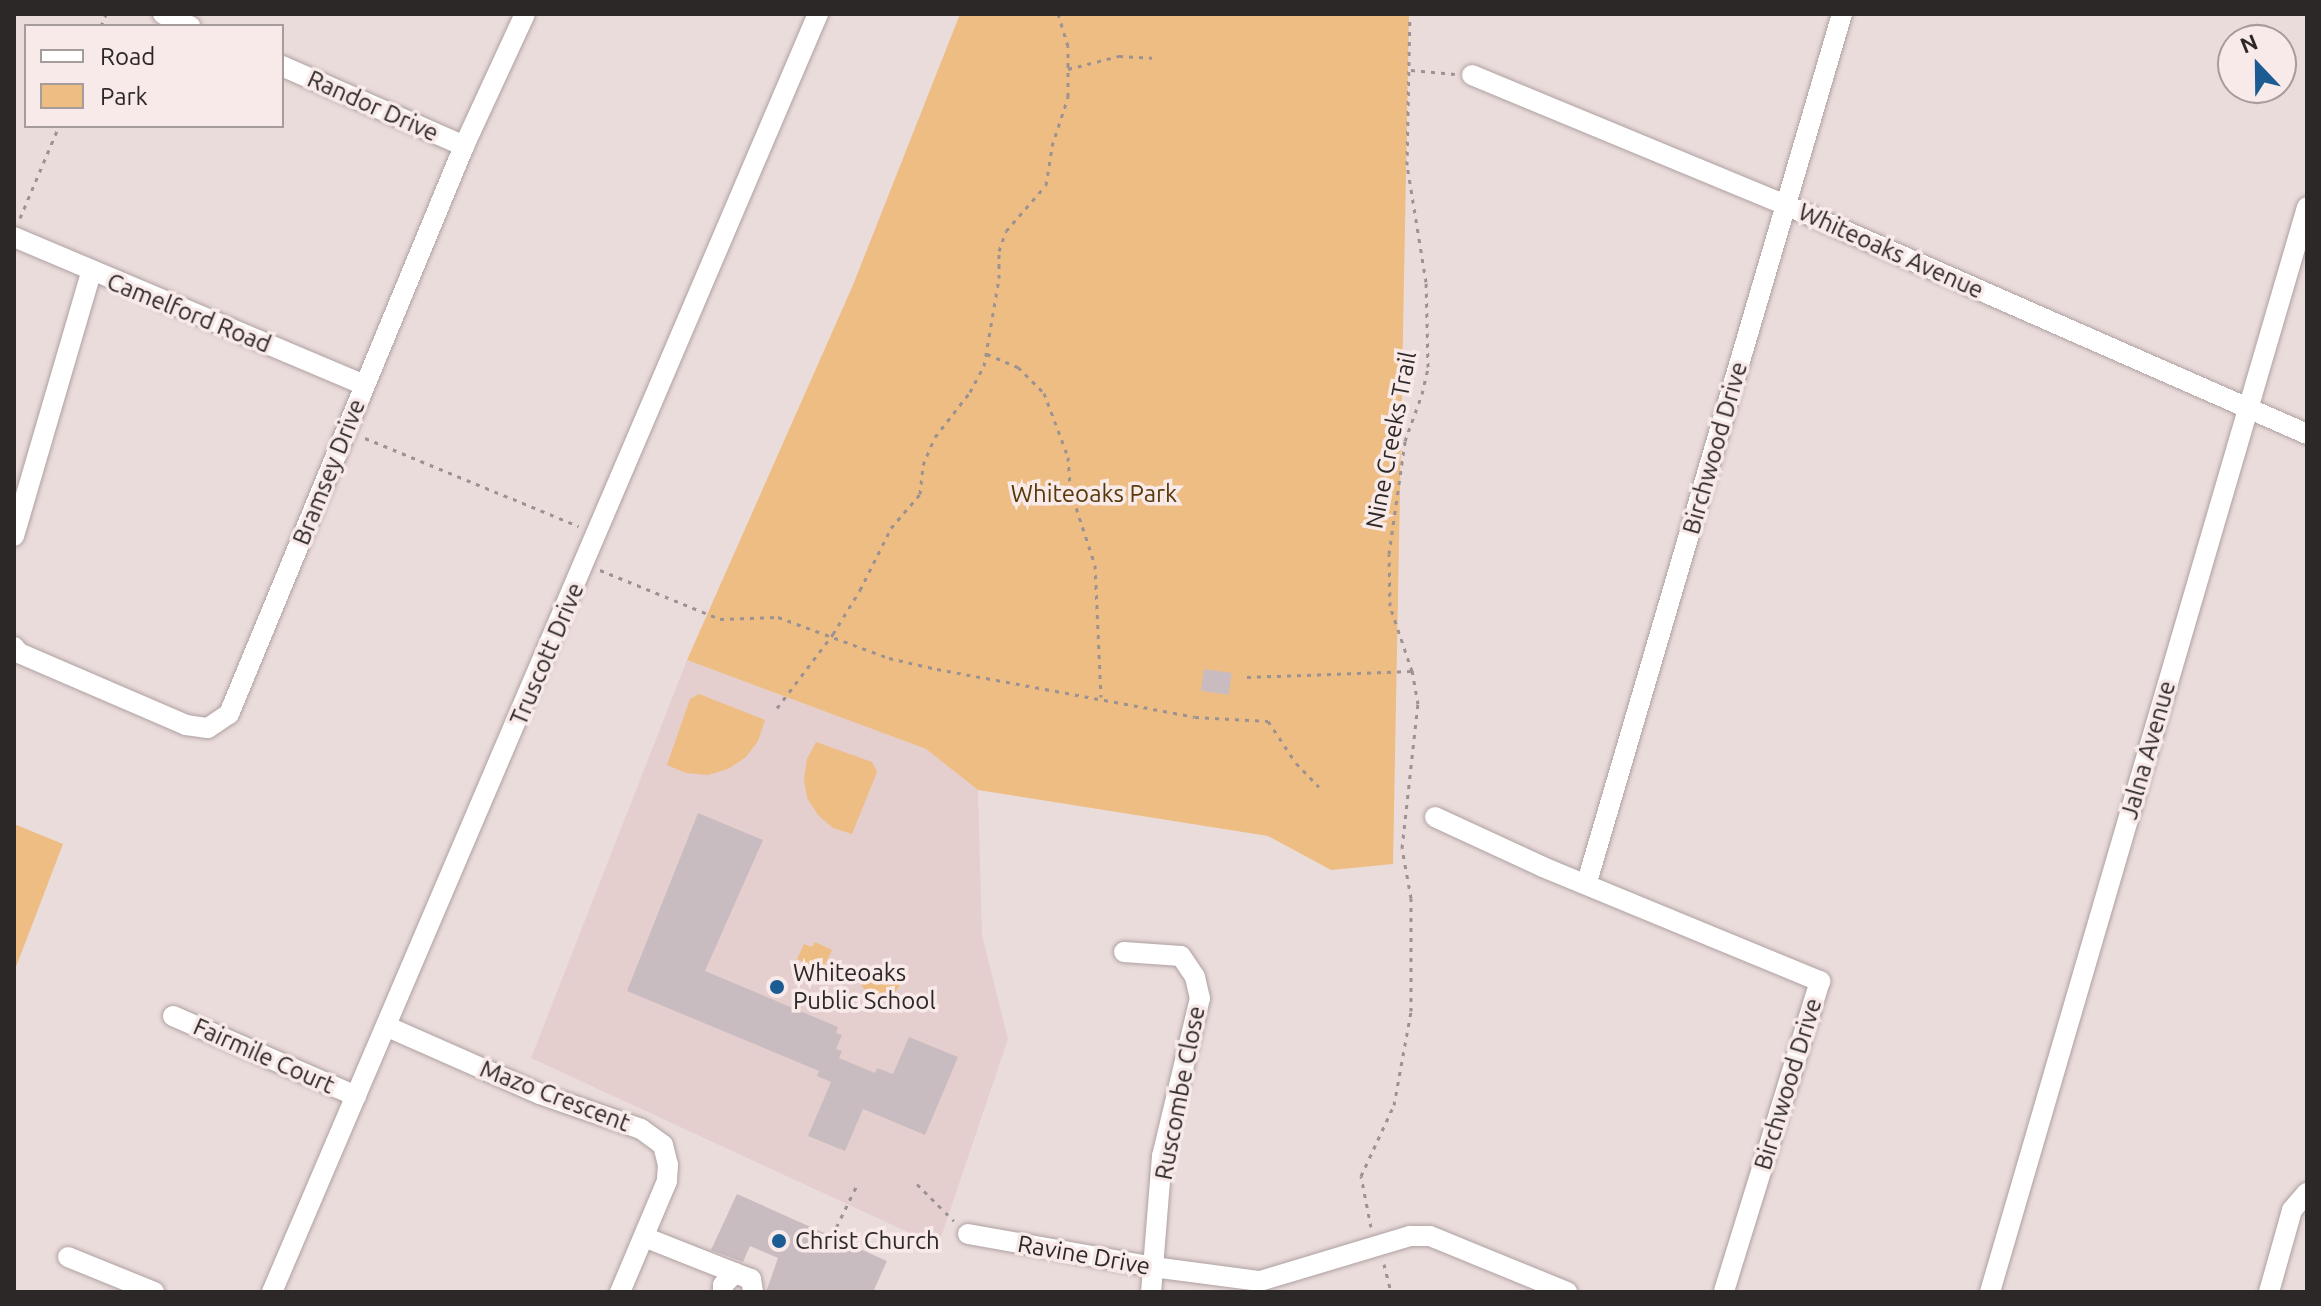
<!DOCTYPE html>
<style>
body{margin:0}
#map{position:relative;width:2321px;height:1306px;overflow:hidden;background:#ebdcdc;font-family:Ubuntu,sans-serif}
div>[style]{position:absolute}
.built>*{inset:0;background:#e5cece}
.green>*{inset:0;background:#edbd84}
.building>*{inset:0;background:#c9bcc1;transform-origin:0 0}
.path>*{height:3px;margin-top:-1.5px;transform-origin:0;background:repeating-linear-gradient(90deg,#9d9292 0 4px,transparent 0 10px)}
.roads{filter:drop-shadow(0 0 2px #afa1a1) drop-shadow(0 0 2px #afa1a1)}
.minor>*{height:20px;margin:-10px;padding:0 10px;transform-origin:10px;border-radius:10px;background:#fff}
.dots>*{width:22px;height:22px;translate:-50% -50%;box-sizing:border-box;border:4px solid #f8eae9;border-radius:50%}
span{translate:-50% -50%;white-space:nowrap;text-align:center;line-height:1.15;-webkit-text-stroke:7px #f8eae9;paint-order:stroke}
.street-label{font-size:24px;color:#2d2828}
.park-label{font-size:24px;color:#593909}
.poi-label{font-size:24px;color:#2d2828}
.left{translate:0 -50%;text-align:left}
.frame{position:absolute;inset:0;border:16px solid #2d2828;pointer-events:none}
.legend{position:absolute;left:24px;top:24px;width:260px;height:104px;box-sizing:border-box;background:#f8eae9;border:2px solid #a79c9c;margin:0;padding:10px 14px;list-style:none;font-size:24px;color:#2d2828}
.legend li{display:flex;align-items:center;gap:16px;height:40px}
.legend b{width:40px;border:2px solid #a79c9c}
.north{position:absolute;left:2217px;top:24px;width:80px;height:80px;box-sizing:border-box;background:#f8eae9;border:2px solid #a79c9c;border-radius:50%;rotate:338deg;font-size:22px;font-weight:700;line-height:32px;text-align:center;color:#2d2828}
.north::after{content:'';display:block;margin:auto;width:28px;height:36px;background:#1c5c92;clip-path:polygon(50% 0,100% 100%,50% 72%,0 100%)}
</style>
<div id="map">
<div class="built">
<i style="clip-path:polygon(687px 660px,926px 749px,978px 790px,982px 935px,1008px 1039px,938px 1246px,531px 1058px)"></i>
</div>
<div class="green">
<i style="clip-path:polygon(960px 14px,1409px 14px,1393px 864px,1331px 870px,1268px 836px,978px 790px,926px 749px,687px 660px,853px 285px)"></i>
<i style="clip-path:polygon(699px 694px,765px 720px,758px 741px,746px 757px,728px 769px,708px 775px,686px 773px,667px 765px,690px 699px)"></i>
<i style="clip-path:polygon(816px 742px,872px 762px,877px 772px,852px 834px,833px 828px,818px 815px,807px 798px,804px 779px,807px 759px)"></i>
<i style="clip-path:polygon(14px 824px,63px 844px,14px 972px)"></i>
<i style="clip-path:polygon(815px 942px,832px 950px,822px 971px,797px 959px,804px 944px,812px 947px)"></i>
<i style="clip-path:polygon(871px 966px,892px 968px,899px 974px,902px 982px,894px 994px,879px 998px,863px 988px,859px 978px)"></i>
</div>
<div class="building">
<i style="left:1204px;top:669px;width:28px;height:22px;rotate:8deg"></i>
<i style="clip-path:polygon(698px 813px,763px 840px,705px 971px,838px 1027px,836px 1033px,842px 1035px,836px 1049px,842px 1051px,839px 1058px,875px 1073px,877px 1068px,893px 1074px,909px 1037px,958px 1057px,925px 1135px,863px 1109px,845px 1151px,808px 1136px,831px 1082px,817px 1076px,819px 1071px,627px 991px)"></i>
<i style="clip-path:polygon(737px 1194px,887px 1261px,873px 1292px,766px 1292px,778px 1258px,750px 1246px,743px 1262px,711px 1250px)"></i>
</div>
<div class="path">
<i style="left:101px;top:26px;width:13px;rotate:-67deg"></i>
<i style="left:1068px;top:69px;width:53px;rotate:-14.3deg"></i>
<i style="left:1119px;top:56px;width:33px;rotate:3deg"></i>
<i style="left:1411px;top:70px;width:44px;rotate:5.2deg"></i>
<i style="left:20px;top:218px;width:100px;rotate:-67deg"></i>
<i style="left:987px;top:354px;width:34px;rotate:23deg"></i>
<i style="left:1018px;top:367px;width:37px;rotate:45deg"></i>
<i style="left:1044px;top:393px;width:68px;rotate:69.4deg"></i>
<i style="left:1068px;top:457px;width:32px;rotate:86deg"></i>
<i style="left:1070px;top:489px;width:80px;rotate:71.8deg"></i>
<i style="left:1095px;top:565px;width:132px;rotate:87.4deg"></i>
<i style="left:365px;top:438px;width:231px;rotate:22.4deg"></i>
<i style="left:600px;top:570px;width:130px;rotate:22.2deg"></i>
<i style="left:720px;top:619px;width:58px;rotate:-2deg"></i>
<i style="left:778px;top:617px;width:118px;rotate:20.3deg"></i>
<i style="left:889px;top:658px;width:49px;rotate:12.9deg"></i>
<i style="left:937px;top:669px;width:262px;rotate:10.5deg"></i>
<i style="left:1195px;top:717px;width:73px;rotate:3.1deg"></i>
<i style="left:1268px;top:721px;width:50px;rotate:56.3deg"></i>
<i style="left:1296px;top:763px;width:33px;rotate:46deg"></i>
<i style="left:1247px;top:677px;width:165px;rotate:-2.1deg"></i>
<i style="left:777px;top:708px;width:93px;rotate:-52.9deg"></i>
<i style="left:833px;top:634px;width:52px;rotate:-58.5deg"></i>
<i style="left:860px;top:590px;width:69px;rotate:-63.4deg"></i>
<i style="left:891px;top:528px;width:45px;rotate:-49.5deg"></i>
<i style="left:920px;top:494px;width:29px;rotate:-84deg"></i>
<i style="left:923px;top:465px;width:30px;rotate:-67deg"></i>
<i style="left:935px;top:437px;width:57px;rotate:-52.1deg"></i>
<i style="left:970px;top:392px;width:30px;rotate:-62deg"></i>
<i style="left:984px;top:366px;width:89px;rotate:-80.3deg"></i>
<i style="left:999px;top:278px;width:27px;rotate:-90deg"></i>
<i style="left:999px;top:251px;width:21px;rotate:-71deg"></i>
<i style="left:1006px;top:231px;width:61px;rotate:-49deg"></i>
<i style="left:1046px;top:185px;width:39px;rotate:-81deg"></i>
<i style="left:1052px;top:146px;width:52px;rotate:-71.9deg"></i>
<i style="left:1068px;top:97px;width:51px;rotate:-90deg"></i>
<i style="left:1068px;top:46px;width:34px;rotate:-107deg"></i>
<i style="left:917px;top:1184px;width:52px;rotate:45deg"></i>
<i style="left:1371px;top:1227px;width:52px;rotate:-101.1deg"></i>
<i style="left:1361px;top:1176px;width:78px;rotate:-65.1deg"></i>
<i style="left:1394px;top:1105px;width:96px;rotate:-79.7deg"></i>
<i style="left:1411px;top:1011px;width:113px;rotate:-90deg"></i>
<i style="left:1411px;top:898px;width:51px;rotate:-100.2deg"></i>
<i style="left:1402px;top:848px;width:145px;rotate:-83.7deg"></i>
<i style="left:1418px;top:704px;width:34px;rotate:-100deg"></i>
<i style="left:1412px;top:671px;width:69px;rotate:-108.7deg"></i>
<i style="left:1390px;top:606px;width:52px;rotate:-91.1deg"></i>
<i style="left:1389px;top:554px;width:114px;rotate:-81.9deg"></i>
<i style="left:1405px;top:441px;width:50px;rotate:-70.1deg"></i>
<i style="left:1422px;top:394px;width:28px;rotate:-77deg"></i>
<i style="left:1428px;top:367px;width:85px;rotate:-91.3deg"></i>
<i style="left:1426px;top:282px;width:119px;rotate:-99.2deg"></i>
<i style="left:1407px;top:165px;width:151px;rotate:-88.9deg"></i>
<i style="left:832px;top:1236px;width:59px;rotate:-63.9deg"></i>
<i style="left:1384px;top:1264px;width:29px;rotate:76deg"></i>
</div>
<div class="roads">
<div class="minor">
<i style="left:163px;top:14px;width:30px;rotate:24deg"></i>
<i style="left:282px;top:66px;width:199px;rotate:23.7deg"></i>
<i style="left:1472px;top:75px;width:340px;rotate:22.5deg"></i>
<i style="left:1786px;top:205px;width:569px;rotate:23.73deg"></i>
<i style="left:14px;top:237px;width:380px;rotate:22.9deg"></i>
<i style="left:14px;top:536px;width:275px;rotate:-73.7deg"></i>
<i style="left:14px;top:647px;width:8px;rotate:50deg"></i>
<i style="left:19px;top:653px;width:182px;rotate:23.3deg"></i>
<i style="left:186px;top:725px;width:22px;rotate:8deg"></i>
<i style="left:208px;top:728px;width:25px;rotate:-34deg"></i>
<i style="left:229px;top:714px;width:615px;rotate:-67.52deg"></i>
<i style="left:464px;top:146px;width:145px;rotate:-65.2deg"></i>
<i style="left:1435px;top:817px;width:119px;rotate:24.8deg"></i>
<i style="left:1543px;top:867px;width:300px;rotate:22.4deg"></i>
<i style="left:1820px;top:981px;width:325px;rotate:107.2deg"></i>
<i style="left:1587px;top:882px;width:905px;rotate:-73.63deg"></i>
<i style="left:1124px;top:952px;width:57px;rotate:4deg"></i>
<i style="left:1181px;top:956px;width:25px;rotate:56deg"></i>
<i style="left:1195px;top:977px;width:22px;rotate:77deg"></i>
<i style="left:1200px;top:998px;width:163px;rotate:103.5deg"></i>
<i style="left:1162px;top:1156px;width:136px;rotate:94.6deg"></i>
<i style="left:173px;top:1016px;width:200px;rotate:23.6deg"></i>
<i style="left:388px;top:1027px;width:166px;rotate:23.8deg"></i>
<i style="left:540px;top:1094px;width:107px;rotate:19.1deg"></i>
<i style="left:641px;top:1129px;width:27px;rotate:36deg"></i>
<i style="left:663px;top:1145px;width:21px;rotate:76deg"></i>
<i style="left:668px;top:1165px;width:16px;rotate:94deg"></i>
<i style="left:667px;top:1181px;width:121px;rotate:112.9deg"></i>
<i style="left:968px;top:1234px;width:188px;rotate:10.1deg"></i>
<i style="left:1153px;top:1267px;width:108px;rotate:7.5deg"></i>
<i style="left:1260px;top:1281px;width:157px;rotate:-16.7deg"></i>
<i style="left:1410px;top:1236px;width:20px"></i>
<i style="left:1430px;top:1236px;width:148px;rotate:22.2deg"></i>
<i style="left:644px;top:1237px;width:98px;rotate:21.6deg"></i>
<i style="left:68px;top:1257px;width:93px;rotate:22.1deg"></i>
<i style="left:272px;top:1292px;width:1390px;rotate:-66.87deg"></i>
<i style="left:723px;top:1292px;width:7px;rotate:-90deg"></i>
<i style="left:723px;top:1285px;width:17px;rotate:-45deg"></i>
<i style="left:735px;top:1273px;width:17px;rotate:21deg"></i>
<i style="left:751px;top:1279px;width:13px;rotate:81deg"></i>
<i style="left:1990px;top:1292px;width:1130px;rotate:-73.71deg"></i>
<i style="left:2269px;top:1292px;width:85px;rotate:-74.3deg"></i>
<i style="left:2292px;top:1210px;width:23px;rotate:-49deg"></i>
</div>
</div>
<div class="dots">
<i style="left:777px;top:987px;background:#1c5c92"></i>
<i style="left:779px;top:1241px;background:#1c5c92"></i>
</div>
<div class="street-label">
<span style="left:373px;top:106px;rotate:24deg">Randor Drive</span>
<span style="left:1891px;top:251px;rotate:24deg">Whiteoaks Avenue</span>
<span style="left:189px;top:313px;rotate:22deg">Camelford Road</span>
<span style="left:1391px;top:440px;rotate:-79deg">Nine Creeks Trail</span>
<span style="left:1715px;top:448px;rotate:-74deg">Birchwood Drive</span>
<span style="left:329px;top:472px;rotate:-68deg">Bramsey Drive</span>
<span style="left:547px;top:654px;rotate:-67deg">Truscott Drive</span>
<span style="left:2148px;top:750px;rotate:-74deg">Jalna Avenue</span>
<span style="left:264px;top:1056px;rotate:24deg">Fairmile Court</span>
<span style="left:1788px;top:1084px;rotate:-73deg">Birchwood Drive</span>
<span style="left:1180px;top:1093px;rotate:-79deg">Ruscombe Close</span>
<span style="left:555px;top:1096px;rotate:21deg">Mazo Crescent</span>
<span style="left:1084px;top:1255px;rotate:10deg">Ravine Drive</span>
</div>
<div class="park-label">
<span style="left:1094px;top:494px">Whiteoaks Park</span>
</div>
<div class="poi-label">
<span class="left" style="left:793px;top:987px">Whiteoaks<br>Public School</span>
<span class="left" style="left:795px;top:1241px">Christ Church</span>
</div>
<div class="frame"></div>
<ul class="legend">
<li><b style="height:10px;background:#fff"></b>Road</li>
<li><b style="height:22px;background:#edbd84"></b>Park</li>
</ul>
<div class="north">N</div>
</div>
